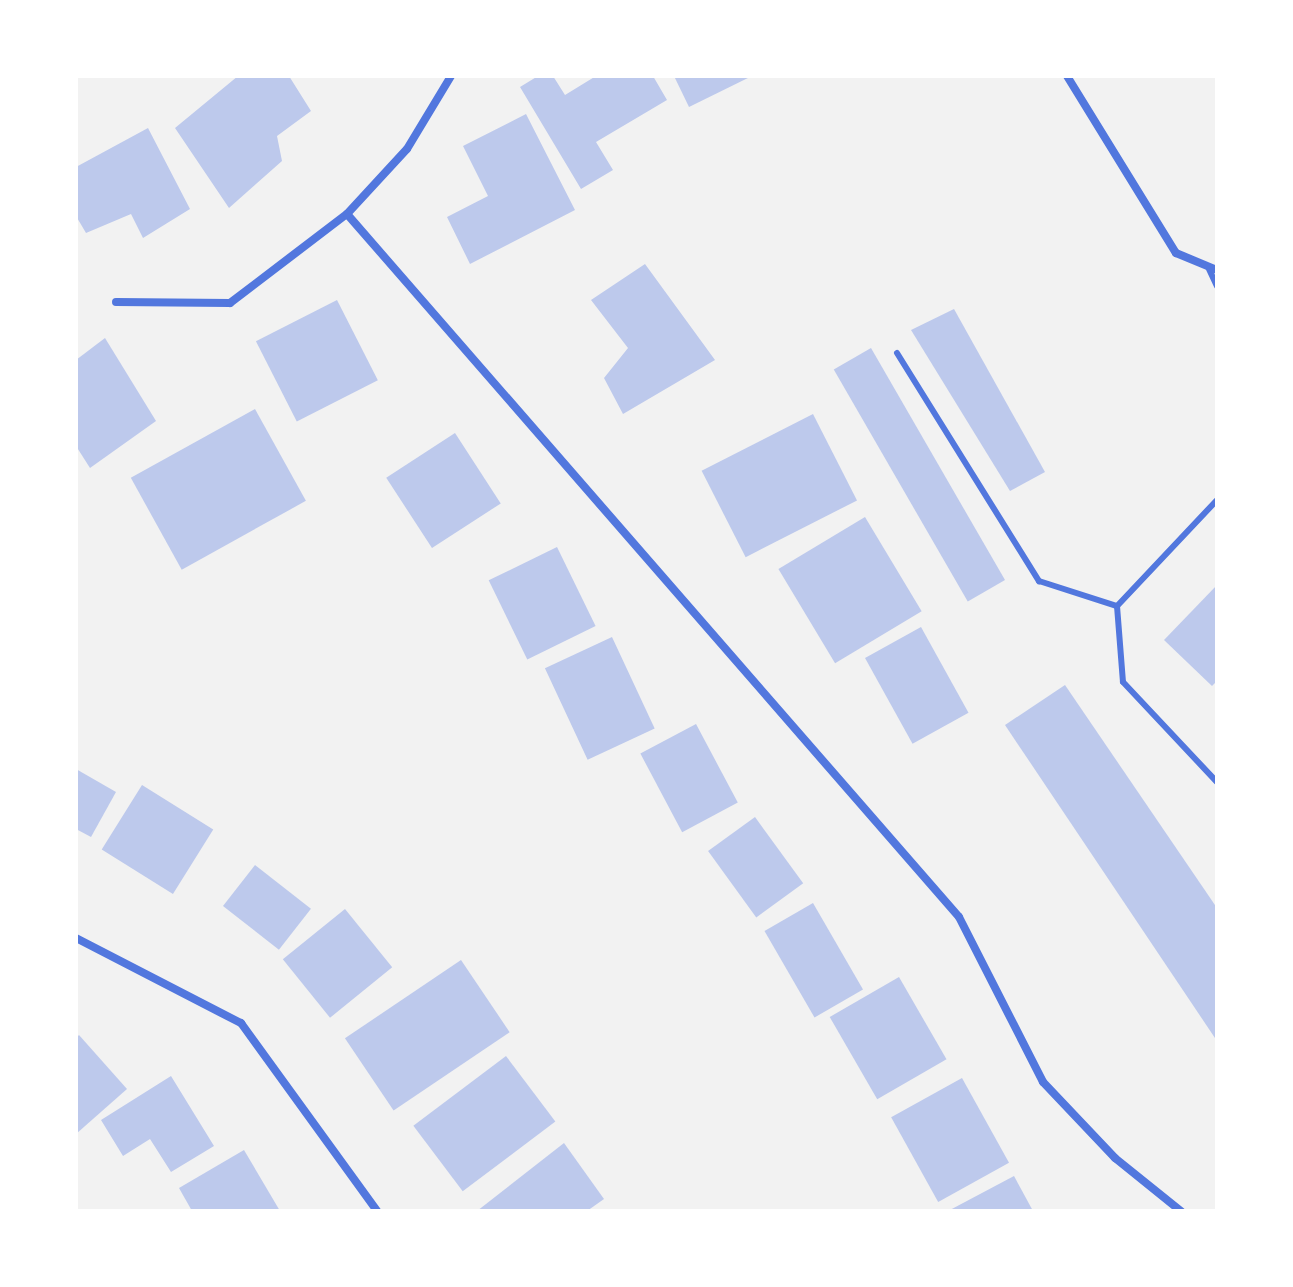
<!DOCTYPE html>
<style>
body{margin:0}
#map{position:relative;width:1293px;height:1287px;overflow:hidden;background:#f2f2f2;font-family:Rubik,sans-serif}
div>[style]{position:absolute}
.building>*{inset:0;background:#bdc9ec;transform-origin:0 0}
.service>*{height:6px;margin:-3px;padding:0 3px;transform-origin:3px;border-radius:3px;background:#5277de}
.minor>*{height:8px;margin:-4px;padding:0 4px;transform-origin:4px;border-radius:4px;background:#5277de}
span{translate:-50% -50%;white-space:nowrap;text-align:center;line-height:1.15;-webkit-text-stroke:7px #fff;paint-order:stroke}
.frame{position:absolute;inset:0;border:78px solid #fff;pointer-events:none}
</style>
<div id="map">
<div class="building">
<i style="clip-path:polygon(238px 76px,289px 76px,311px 111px,277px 136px,282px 161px,229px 208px,175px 128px)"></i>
<i style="clip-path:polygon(538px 76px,553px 76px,565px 95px,596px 76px,653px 76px,667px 100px,596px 142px,613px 170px,581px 189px,520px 87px)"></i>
<i style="clip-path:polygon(674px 76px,752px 76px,689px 107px)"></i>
<i style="clip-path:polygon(526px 114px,575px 210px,470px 264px,447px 217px,488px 196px,463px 146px)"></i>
<i style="clip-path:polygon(148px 128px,190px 209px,143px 238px,131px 214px,86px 233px,76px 216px,76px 167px)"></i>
<i style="clip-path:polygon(645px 264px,715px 360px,623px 414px,604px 378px,628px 348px,591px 300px)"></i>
<i style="left:337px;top:300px;width:90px;height:91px;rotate:63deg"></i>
<i style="clip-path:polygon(954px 309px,1045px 472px,1010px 491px,911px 330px)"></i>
<i style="clip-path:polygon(105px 338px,156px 421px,90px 468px,76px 446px,76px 360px)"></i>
<i style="left:871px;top:348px;width:268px;height:43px;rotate:60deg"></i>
<i style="left:255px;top:409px;width:105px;height:142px;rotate:61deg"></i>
<i style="left:813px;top:414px;width:97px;height:125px;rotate:63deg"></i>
<i style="left:455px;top:433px;width:84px;height:82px;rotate:57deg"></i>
<i style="left:865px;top:517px;width:110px;height:101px;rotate:59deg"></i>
<i style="left:557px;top:547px;width:88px;height:76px;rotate:64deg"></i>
<i style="clip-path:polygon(1217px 585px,1217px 681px,1212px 686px,1164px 640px)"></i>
<i style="left:921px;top:627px;width:98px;height:64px;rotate:61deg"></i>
<i style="left:612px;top:637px;width:101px;height:74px;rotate:65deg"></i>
<i style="clip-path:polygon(1065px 685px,1217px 908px,1217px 1041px,1005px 725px)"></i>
<i style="left:696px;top:724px;width:89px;height:63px;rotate:62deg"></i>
<i style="clip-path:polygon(76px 769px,116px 792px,91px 837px,76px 829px)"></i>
<i style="left:142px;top:785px;width:84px;height:76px;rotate:32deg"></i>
<i style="left:755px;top:817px;width:82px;height:58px;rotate:54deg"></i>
<i style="left:255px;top:865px;width:71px;height:52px;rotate:38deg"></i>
<i style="left:813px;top:903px;width:100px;height:56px;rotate:60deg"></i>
<i style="left:345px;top:909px;width:75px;height:80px;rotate:51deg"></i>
<i style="left:461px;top:960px;width:87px;height:140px;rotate:56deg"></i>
<i style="left:899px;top:977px;width:95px;height:80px;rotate:60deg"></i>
<i style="clip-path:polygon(79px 1035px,127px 1089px,76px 1134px,76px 1038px)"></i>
<i style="left:506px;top:1056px;width:82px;height:116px;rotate:53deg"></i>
<i style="clip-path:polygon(171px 1076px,214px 1146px,171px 1172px,150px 1139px,123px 1156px,101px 1120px)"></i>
<i style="left:962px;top:1078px;width:97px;height:81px;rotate:61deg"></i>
<i style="clip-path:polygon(564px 1143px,604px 1199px,587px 1211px,477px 1211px)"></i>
<i style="clip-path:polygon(244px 1150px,280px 1211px,192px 1211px,179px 1188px)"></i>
<i style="clip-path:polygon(1014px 1176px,1033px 1211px,948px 1211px)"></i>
</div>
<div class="service">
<i style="left:1208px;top:267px;width:21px;rotate:65deg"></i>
<i style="left:897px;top:353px;width:269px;rotate:58.1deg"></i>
<i style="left:1039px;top:581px;width:82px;rotate:17.8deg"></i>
<i style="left:1217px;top:500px;width:146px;rotate:133.3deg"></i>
<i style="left:1117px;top:606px;width:76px;rotate:85.5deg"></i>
<i style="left:1123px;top:682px;width:137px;rotate:46.8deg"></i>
</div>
<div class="minor">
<i style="left:1067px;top:76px;width:208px;rotate:58.4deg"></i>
<i style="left:1176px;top:253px;width:44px;rotate:22.5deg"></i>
<i style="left:347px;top:214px;width:932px;rotate:48.96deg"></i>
<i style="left:959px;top:917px;width:185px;rotate:63deg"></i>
<i style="left:1043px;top:1082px;width:105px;rotate:46.5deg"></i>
<i style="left:1115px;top:1158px;width:85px;rotate:38.8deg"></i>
<i style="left:116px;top:302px;width:114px;rotate:0.5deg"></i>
<i style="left:230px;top:303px;width:147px;rotate:-37.3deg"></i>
<i style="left:347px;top:214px;width:88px;rotate:-47.3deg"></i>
<i style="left:407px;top:149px;width:85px;rotate:-58.9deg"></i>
<i style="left:76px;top:938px;width:186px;rotate:27.3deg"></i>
<i style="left:241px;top:1023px;width:232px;rotate:54.1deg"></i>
</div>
<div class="frame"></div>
</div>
